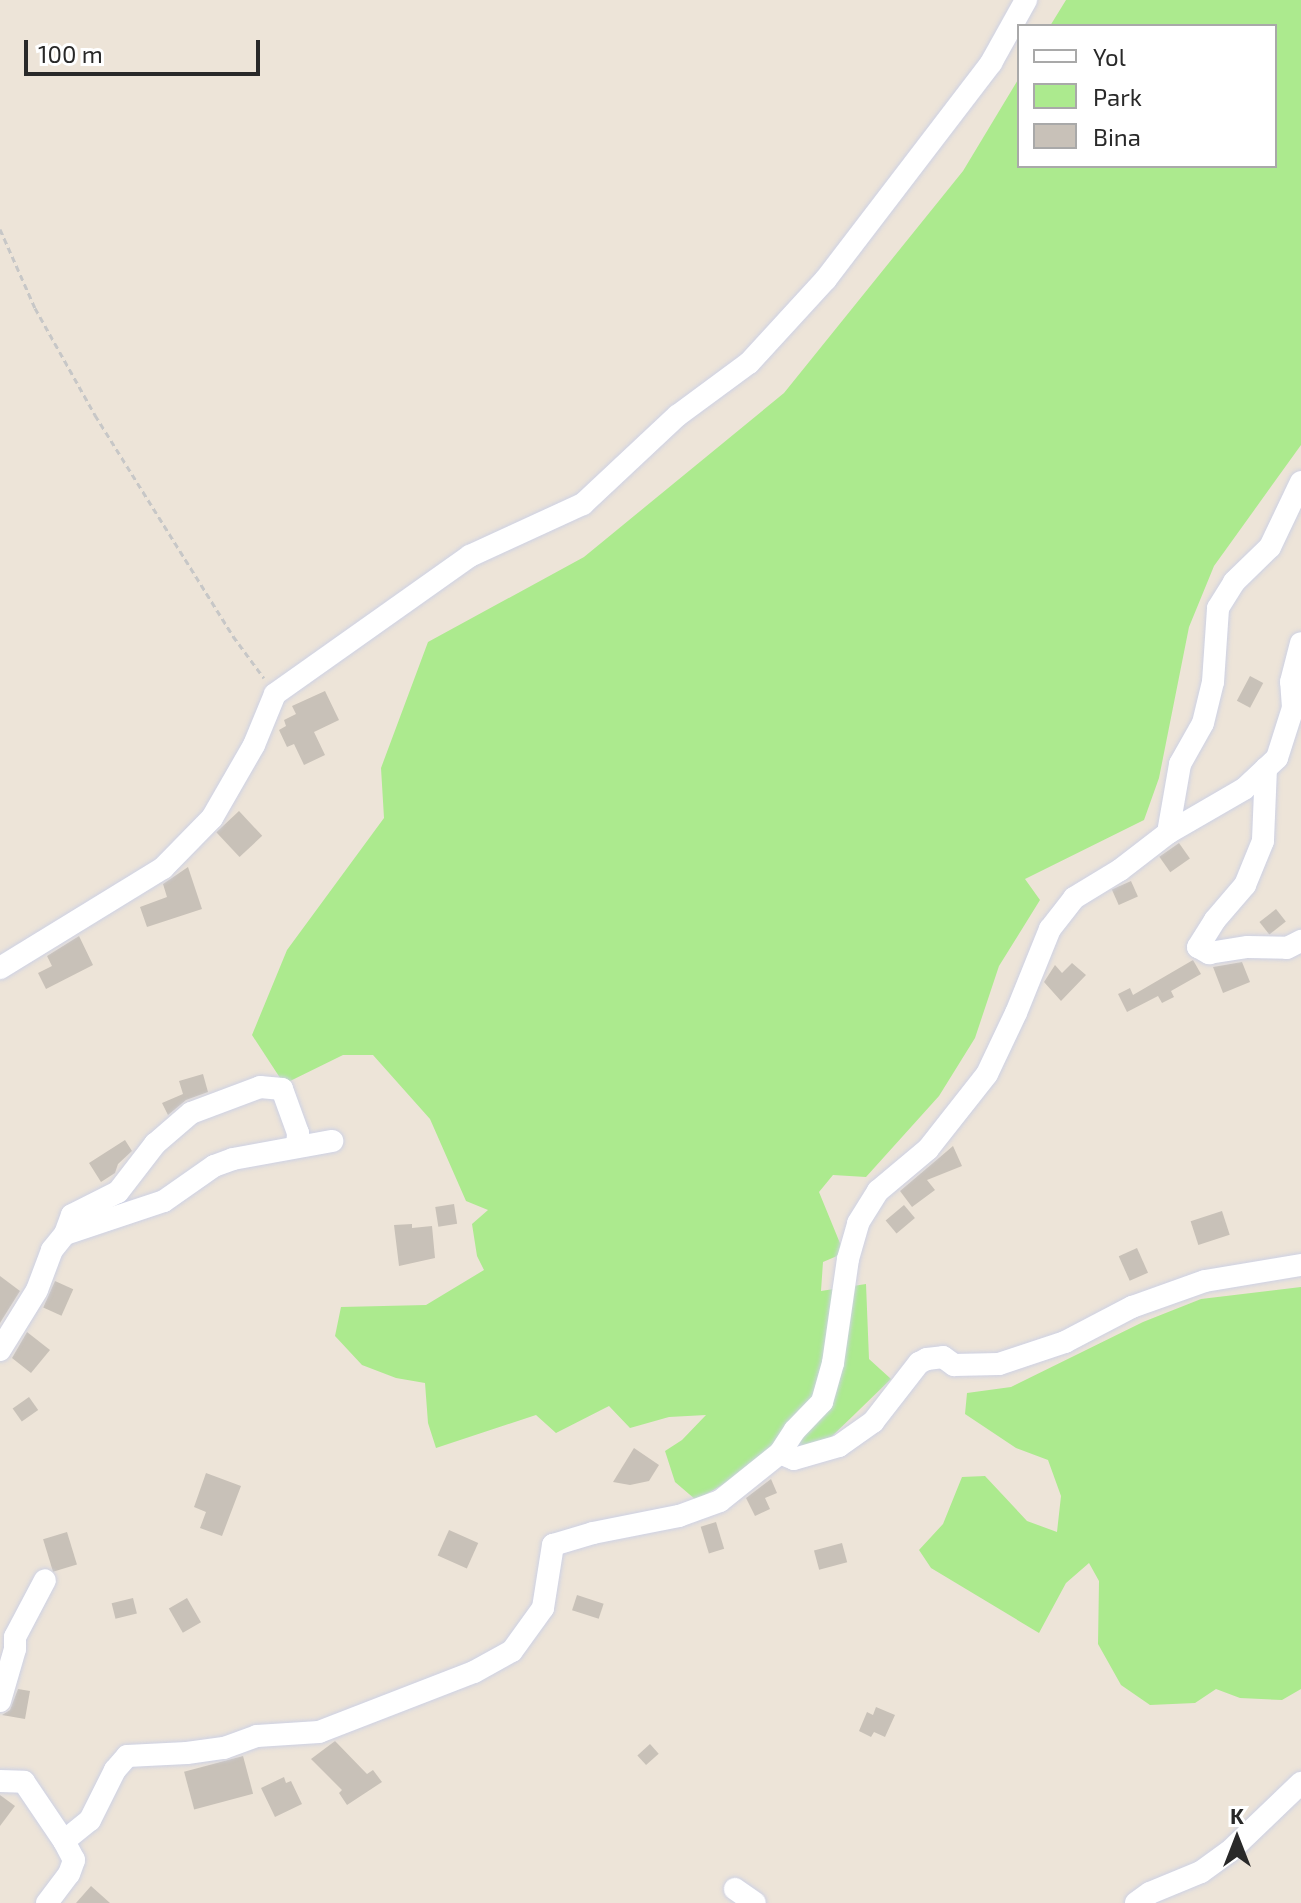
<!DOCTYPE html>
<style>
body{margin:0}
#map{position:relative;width:1301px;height:1903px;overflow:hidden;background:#ede4d8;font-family:"Exo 2",sans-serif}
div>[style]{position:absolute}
.green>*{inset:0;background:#acea8e}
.building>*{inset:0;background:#c8c1b8;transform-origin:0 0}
.path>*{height:3px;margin-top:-1.5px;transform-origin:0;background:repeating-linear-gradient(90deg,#c7c7c7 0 6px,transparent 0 10px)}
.roads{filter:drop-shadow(0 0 2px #cdd1e4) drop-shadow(0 0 2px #cdd1e4)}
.minor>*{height:22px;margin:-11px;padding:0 11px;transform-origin:11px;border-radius:11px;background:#fff}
span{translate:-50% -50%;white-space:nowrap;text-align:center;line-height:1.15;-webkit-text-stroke:6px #fff;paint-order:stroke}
.legend{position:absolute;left:1017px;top:24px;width:260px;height:144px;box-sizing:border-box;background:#fff;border:2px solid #a9a9a9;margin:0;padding:10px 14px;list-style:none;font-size:24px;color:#292929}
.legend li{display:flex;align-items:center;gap:16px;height:40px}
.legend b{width:40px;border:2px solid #a9a9a9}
.north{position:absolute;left:1197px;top:1799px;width:80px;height:80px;-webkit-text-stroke:6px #fff;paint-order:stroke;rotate:0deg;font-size:22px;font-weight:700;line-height:32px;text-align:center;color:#292929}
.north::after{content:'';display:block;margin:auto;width:28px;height:36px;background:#292929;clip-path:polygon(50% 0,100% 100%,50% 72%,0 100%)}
.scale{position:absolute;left:24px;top:40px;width:236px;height:36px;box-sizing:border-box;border:4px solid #292929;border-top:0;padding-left:10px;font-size:24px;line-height:28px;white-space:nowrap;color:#292929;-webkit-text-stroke:6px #fff;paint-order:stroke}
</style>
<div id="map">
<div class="green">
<i style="clip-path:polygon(1066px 0,1301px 0,1301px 445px,1214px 566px,1189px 627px,1159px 778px,1144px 820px,1025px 879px,1040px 900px,999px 966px,975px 1038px,939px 1096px,866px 1177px,833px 1175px,819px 1192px,844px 1253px,823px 1262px,821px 1291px,866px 1284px,869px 1359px,891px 1379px,825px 1443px,729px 1481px,696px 1500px,675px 1482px,665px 1451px,682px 1440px,706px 1415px,669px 1417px,630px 1428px,609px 1406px,556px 1433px,536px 1415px,436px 1448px,428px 1423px,425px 1383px,396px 1378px,362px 1365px,335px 1336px,341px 1307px,426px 1305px,484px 1270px,477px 1256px,472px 1224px,488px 1210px,466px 1201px,430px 1119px,373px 1055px,343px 1055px,284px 1084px,252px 1035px,287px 950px,384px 818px,381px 768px,428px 642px,584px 557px,784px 393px,963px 171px,1019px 78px,1019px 166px,1275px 166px,1275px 26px,1050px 26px)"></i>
<i style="clip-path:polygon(1301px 1287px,1301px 1689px,1282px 1700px,1240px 1698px,1216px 1689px,1195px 1703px,1150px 1705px,1121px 1685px,1098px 1644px,1099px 1581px,1089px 1563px,1066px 1583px,1039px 1633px,931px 1568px,919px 1550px,943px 1524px,962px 1477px,985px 1476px,1027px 1521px,1057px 1532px,1061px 1496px,1048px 1460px,1016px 1448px,965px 1414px,967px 1393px,1011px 1387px,1143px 1322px,1201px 1299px)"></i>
</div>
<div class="building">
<i style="left:1250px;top:676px;width:15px;height:28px;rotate:28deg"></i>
<i style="clip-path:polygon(325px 691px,339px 720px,314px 732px,325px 755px,304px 765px,294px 744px,287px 747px,279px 730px,286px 726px,284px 720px,296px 714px,292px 706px)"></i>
<i style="left:239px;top:811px;width:34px;height:31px;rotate:47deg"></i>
<i style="left:1179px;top:843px;width:19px;height:24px;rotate:55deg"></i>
<i style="clip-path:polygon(188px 867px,202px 909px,147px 927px,140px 907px,167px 897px,163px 884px)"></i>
<i style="left:1131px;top:881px;width:17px;height:21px;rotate:66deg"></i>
<i style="left:1276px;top:909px;width:16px;height:21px;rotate:52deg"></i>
<i style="clip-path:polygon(79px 936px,93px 965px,46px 989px,38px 973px,52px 966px,47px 956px)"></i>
<i style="clip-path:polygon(1193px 960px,1201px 974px,1171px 991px,1174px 997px,1162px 1003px,1158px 996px,1127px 1012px,1118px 994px,1130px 988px,1133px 995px)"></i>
<i style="clip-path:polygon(1242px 962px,1250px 982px,1223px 993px,1213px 967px)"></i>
<i style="clip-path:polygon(1072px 963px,1086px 975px,1061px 1001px,1044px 982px,1055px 965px,1062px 973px)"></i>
<i style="clip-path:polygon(203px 1074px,208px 1092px,186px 1100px,168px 1115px,162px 1103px,183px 1094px,179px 1081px)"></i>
<i style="clip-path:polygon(125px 1140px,132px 1151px,118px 1164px,115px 1173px,101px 1182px,89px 1163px)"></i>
<i style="clip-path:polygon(953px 1146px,962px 1166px,927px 1180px,935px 1190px,912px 1207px,900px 1191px)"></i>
<i style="left:454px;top:1204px;width:20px;height:19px;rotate:81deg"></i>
<i style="left:904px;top:1205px;width:17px;height:24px;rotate:50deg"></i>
<i style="left:1222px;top:1211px;width:25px;height:33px;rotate:72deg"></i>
<i style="clip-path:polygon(412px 1224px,412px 1228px,432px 1226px,435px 1258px,399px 1266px,394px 1225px)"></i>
<i style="left:1137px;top:1248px;width:27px;height:20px;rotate:66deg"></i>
<i style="clip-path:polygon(0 1276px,20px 1291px,0 1323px)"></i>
<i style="left:55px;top:1281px;width:20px;height:29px;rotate:24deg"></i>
<i style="clip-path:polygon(27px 1332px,50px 1350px,31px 1373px,12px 1358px)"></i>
<i style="left:29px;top:1397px;width:16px;height:20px;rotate:55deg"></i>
<i style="clip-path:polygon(634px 1448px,659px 1465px,649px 1481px,630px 1485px,613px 1482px)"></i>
<i style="clip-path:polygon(206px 1473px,241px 1486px,222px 1536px,200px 1528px,206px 1512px,194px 1507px)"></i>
<i style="clip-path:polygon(771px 1479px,777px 1493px,765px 1498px,770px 1509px,755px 1516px,746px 1498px)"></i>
<i style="left:716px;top:1522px;width:28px;height:16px;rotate:73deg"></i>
<i style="left:449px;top:1530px;width:32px;height:28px;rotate:24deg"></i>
<i style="left:67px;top:1532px;width:34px;height:25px;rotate:73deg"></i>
<i style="left:842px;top:1543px;width:20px;height:29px;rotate:75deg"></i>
<i style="left:577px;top:1595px;width:28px;height:16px;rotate:18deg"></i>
<i style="left:133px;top:1598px;width:16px;height:22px;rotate:76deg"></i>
<i style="left:187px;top:1598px;width:28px;height:21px;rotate:60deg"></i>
<i style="clip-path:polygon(18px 1689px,30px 1691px,25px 1719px,2px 1715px,10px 1710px)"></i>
<i style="clip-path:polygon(876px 1707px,895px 1715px,885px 1737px,874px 1732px,871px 1737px,859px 1731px,867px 1712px,873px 1715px)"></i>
<i style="clip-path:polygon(335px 1741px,367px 1774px,373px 1770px,382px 1782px,347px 1805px,339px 1793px,342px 1790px,311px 1759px)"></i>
<i style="left:650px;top:1744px;width:13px;height:17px;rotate:48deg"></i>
<i style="left:243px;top:1756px;width:39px;height:61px;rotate:75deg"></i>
<i style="clip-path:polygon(284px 1777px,286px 1783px,291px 1781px,302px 1804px,275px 1817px,261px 1788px)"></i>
<i style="clip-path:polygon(0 1795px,15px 1806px,0 1826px)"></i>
<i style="clip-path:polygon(91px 1886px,110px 1903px,76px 1903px)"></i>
</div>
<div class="path">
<i style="left:0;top:229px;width:86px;rotate:66.1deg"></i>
<i style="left:35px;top:308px;width:123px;rotate:60.7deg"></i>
<i style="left:95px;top:415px;width:261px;rotate:58deg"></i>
<i style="left:233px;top:636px;width:52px;rotate:53.6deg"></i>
</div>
<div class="roads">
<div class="minor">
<i style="left:1266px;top:768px;width:73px;rotate:92.4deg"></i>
<i style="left:1263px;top:841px;width:48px;rotate:112.2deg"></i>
<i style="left:1245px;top:885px;width:46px;rotate:130.6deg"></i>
<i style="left:1215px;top:920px;width:32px;rotate:122deg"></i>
<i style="left:1198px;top:947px;width:13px;rotate:29deg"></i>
<i style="left:1209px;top:953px;width:39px;rotate:-9deg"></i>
<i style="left:1248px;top:947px;width:39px;rotate:1deg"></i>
<i style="left:1287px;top:948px;width:16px;rotate:-27deg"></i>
<i style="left:1168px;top:833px;width:88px;rotate:-30.1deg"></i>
<i style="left:1244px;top:789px;width:45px;rotate:-43.2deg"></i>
<i style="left:1277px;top:758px;width:52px;rotate:-72.3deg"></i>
<i style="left:1293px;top:708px;width:26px;rotate:-94deg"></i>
<i style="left:1291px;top:682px;width:40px;rotate:-75.6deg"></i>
<i style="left:0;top:968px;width:191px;rotate:-31.5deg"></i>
<i style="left:163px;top:868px;width:70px;rotate:-45.6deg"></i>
<i style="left:212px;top:818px;width:84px;rotate:-60.1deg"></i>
<i style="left:254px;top:745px;width:55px;rotate:-67.6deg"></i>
<i style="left:275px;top:694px;width:239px;rotate:-35.3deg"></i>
<i style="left:470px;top:556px;width:124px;rotate:-24.7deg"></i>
<i style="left:583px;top:504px;width:129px;rotate:-43.1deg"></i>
<i style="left:677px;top:416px;width:89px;rotate:-36.4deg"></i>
<i style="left:749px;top:363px;width:114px;rotate:-47.5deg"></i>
<i style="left:826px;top:279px;width:272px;rotate:-52.6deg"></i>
<i style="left:991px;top:63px;width:72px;rotate:-60.9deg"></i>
<i style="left:65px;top:1234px;width:20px;rotate:-70deg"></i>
<i style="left:72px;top:1215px;width:51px;rotate:-26.6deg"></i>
<i style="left:118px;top:1192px;width:61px;rotate:-52.4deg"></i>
<i style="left:155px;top:1144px;width:48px;rotate:-40.7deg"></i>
<i style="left:191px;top:1113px;width:74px;rotate:-20.6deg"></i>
<i style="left:260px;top:1087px;width:22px;rotate:5deg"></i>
<i style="left:282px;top:1089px;width:47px;rotate:70deg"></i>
<i style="left:298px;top:1133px;width:14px;rotate:94deg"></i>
<i style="left:0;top:1350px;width:70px;rotate:-58.3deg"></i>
<i style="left:37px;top:1290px;width:43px;rotate:-69.4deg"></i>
<i style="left:52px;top:1250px;width:21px;rotate:-51deg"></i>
<i style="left:65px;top:1234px;width:104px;rotate:-18.4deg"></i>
<i style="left:164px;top:1201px;width:61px;rotate:-35deg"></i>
<i style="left:214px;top:1166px;width:20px;rotate:-20deg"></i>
<i style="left:233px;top:1159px;width:101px;rotate:-10.3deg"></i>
<i style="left:780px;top:1453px;width:15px;rotate:23deg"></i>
<i style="left:794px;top:1459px;width:47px;rotate:-16.1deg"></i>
<i style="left:839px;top:1446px;width:42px;rotate:-35.2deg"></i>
<i style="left:873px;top:1422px;width:75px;rotate:-52.1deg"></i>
<i style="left:919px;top:1363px;width:9px;rotate:-27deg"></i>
<i style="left:927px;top:1359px;width:16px;rotate:-7deg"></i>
<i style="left:943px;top:1357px;width:14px;rotate:36deg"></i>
<i style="left:954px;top:1365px;width:45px;rotate:-1.3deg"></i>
<i style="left:999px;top:1364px;width:70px;rotate:-18.4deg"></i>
<i style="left:1065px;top:1342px;width:76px;rotate:-27.6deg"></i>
<i style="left:1132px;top:1307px;width:77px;rotate:-19.6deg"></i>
<i style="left:1205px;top:1281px;width:97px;rotate:-9.5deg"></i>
<i style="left:0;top:1701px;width:54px;rotate:-73.9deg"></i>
<i style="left:15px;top:1649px;width:12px;rotate:-90deg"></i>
<i style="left:15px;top:1637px;width:64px;rotate:-62.2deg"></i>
<i style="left:0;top:1781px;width:24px;rotate:2deg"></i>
<i style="left:24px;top:1782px;width:71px;rotate:55.9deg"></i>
<i style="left:64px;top:1841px;width:33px;rotate:-39deg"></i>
<i style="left:90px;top:1820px;width:56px;rotate:-63.4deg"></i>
<i style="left:115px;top:1770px;width:18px;rotate:-49deg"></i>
<i style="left:127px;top:1756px;width:60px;rotate:-2.9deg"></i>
<i style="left:187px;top:1753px;width:37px;rotate:-8deg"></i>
<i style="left:224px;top:1748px;width:35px;rotate:-20deg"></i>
<i style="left:257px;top:1736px;width:62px;rotate:-3.7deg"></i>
<i style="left:319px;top:1732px;width:166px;rotate:-21.2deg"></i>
<i style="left:474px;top:1672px;width:43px;rotate:-28.9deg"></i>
<i style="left:512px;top:1651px;width:53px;rotate:-54.2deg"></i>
<i style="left:543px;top:1608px;width:64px;rotate:-81deg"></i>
<i style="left:553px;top:1545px;width:42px;rotate:-16.7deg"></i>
<i style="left:593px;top:1533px;width:88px;rotate:-11.2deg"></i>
<i style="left:679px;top:1516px;width:44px;rotate:-20.1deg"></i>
<i style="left:720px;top:1501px;width:77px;rotate:-38.7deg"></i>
<i style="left:780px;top:1453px;width:27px;rotate:-57deg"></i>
<i style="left:795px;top:1430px;width:39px;rotate:-46deg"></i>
<i style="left:822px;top:1402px;width:41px;rotate:-74.2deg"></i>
<i style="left:833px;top:1363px;width:105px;rotate:-81.8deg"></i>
<i style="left:848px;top:1259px;width:37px;rotate:-74deg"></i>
<i style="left:858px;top:1223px;width:38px;rotate:-58deg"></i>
<i style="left:878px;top:1191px;width:65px;rotate:-40deg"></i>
<i style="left:928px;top:1149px;width:95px;rotate:-51.8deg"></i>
<i style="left:987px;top:1074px;width:68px;rotate:-64.6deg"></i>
<i style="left:1016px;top:1013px;width:91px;rotate:-68deg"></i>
<i style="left:1050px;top:929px;width:39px;rotate:-52deg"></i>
<i style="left:1074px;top:898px;width:54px;rotate:-31.3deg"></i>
<i style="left:1120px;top:870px;width:61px;rotate:-37.6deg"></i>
<i style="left:1168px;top:833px;width:70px;rotate:-80.1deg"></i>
<i style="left:1180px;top:764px;width:47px;rotate:-60.7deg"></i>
<i style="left:1203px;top:723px;width:42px;rotate:-76.3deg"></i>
<i style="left:1213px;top:682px;width:74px;rotate:-86.1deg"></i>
<i style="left:1218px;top:608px;width:31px;rotate:-58deg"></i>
<i style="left:1234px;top:582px;width:50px;rotate:-44.2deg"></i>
<i style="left:1270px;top:547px;width:72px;rotate:-64.5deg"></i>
<i style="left:735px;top:1889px;width:24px;rotate:35deg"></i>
<i style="left:47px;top:1903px;width:36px;rotate:-53deg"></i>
<i style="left:69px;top:1874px;width:15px;rotate:-70deg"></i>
<i style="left:74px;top:1860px;width:21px;rotate:-118deg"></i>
<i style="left:1136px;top:1903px;width:17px;rotate:-36deg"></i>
<i style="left:1150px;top:1893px;width:55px;rotate:-22.4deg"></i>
<i style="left:1201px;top:1872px;width:34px;rotate:-36deg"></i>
<i style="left:1229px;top:1852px;width:100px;rotate:-43.8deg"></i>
</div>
</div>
<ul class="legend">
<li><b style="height:10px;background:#fff"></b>Yol</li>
<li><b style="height:22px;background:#acea8e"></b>Park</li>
<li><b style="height:22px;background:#c8c1b8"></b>Bina</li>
</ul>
<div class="north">K</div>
<div class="scale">100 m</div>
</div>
